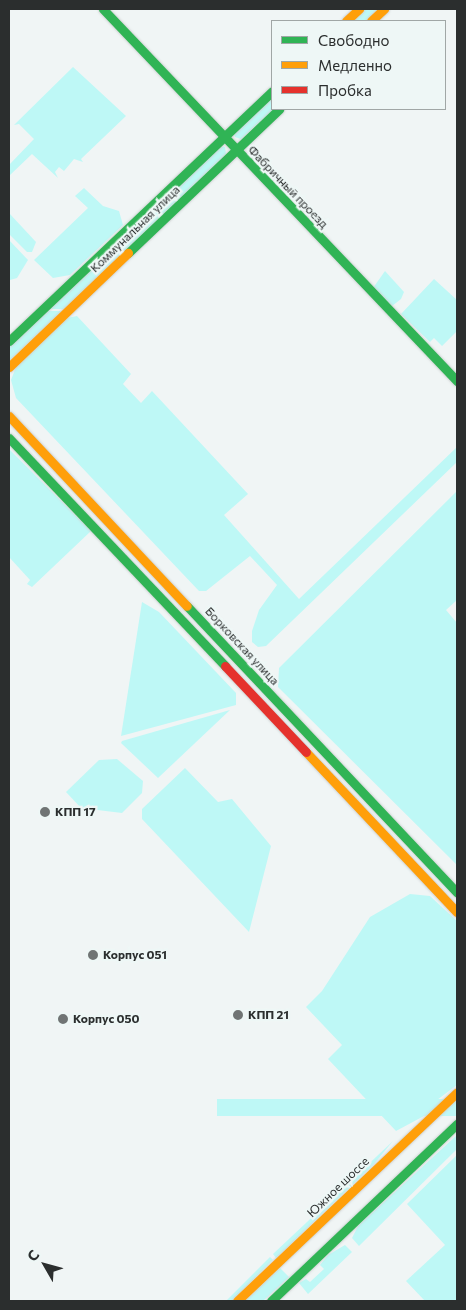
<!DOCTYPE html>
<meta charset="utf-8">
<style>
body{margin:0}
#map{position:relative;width:466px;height:1310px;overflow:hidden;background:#f0f5f5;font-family:Commissioner,sans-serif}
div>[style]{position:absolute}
.green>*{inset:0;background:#bef8f6;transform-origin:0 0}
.roads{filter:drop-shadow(0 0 1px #cdd1d1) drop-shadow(0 0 1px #cdd1d1)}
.fast>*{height:9px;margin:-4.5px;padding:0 4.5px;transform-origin:4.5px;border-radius:4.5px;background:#30b455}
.slow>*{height:9px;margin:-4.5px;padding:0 4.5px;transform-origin:4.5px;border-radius:4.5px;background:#ff9f0a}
.jam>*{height:9px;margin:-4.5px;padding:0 4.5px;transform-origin:4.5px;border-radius:4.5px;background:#e5322d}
.dots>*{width:14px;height:14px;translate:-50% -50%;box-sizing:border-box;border:2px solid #eef7f6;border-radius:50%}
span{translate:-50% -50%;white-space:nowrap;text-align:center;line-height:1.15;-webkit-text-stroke:4.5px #eef7f6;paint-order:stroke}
.street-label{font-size:12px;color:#2b2e2e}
.poi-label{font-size:12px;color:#2b2e2e;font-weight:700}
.left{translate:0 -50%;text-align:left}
.frame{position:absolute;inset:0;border:10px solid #2b2e2e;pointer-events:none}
.legend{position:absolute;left:271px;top:20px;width:175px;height:90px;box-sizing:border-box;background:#eef7f6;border:1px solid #a0a7a6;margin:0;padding:6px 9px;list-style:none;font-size:15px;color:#2b2e2e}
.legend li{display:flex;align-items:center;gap:10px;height:25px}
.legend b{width:25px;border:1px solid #a0a7a6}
.north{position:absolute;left:20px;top:1240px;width:50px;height:50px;-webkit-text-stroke:4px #eef7f6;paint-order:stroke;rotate:308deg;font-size:14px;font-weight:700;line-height:20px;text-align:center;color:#2b2e2e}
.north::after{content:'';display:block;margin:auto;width:18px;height:22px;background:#2b2e2e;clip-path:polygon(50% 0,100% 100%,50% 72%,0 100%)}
</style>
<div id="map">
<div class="green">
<i style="clip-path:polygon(363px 9px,379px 9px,366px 21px,350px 21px)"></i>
<i style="clip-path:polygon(73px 67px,126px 116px,81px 159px,83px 162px,74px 159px,64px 171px,59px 167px,55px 172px,58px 178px,32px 154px,9px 176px,9px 165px,34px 139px,19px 124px,14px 125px)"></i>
<i style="clip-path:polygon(272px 95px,274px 109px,241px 139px,235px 137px,234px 132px)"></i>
<i style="clip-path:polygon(218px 146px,225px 147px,226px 154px,64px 309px,49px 309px)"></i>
<i style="clip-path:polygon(84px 188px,103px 206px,119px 211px,123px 225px,70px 275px,53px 278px,34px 260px,88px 208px,75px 196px)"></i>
<i style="clip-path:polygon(9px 213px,36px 242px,32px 252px,27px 252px,9px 234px)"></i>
<i style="clip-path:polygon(9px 240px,28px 260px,17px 278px,10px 280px)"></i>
<i style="clip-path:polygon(385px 271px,404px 292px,401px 299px,392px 306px,373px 288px)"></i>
<i style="clip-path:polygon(434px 279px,457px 300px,457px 331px,442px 346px,434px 338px,430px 342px,401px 314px)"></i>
<i style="clip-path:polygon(47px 311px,62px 311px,9px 361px,9px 345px)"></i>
<i style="clip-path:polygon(77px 316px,131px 374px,123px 384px,141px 403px,152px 391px,248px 494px,224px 515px,299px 599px,457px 447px,457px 462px,266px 646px,258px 647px,252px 642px,252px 631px,259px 610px,277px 585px,250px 556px,206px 591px,199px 591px,16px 398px,11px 380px,16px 367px,67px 318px)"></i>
<i style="clip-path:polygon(9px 449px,91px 531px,32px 587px,27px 584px,30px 580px,9px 557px)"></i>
<i style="clip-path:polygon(457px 491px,457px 600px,446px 610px,457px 623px,457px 865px,278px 687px,279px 668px)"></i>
<i style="clip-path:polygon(142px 602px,159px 612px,236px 693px,236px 705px,121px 736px)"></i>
<i style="clip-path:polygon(230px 710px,158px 778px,121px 743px,122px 741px)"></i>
<i style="clip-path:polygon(117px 759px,143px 781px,142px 793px,122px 813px,81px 808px,66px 792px,99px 760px)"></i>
<i style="clip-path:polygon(185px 768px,218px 802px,232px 799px,271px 846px,249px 932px,142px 819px,142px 809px)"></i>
<i style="clip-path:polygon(410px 894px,430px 896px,457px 921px,457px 1085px,429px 1106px,424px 1116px,396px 1131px,328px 1059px,342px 1045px,306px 1007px,322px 991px,370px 917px)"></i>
<i style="left:457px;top:1099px;width:17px;height:240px;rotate:90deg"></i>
<i style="clip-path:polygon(457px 1135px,457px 1149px,359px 1246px,352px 1238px,358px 1226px)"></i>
<i style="clip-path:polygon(393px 1141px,374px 1164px,276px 1258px,273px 1254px)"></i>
<i style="clip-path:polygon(457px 1155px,457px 1301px,425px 1301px,406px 1281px,445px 1245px,407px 1204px)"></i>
<i style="clip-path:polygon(345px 1245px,352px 1252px,308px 1294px,299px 1283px,306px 1279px,310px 1282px,324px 1269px,320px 1265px,328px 1255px)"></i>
<i style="left:270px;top:1257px;width:4px;height:64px;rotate:45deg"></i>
<i style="clip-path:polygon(280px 1268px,289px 1277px,263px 1301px,245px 1301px)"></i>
</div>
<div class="roads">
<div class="fast">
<i style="left:103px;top:9px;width:514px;rotate:46.42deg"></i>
<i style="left:128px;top:253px;width:209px;rotate:-43.6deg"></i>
<i style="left:9px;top:341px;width:363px;rotate:-43.5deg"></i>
<i style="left:9px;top:438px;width:314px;rotate:46.5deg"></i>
<i style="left:187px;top:606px;width:394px;rotate:46.7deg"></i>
<i style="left:271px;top:1301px;width:257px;rotate:-43.6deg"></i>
</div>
<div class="slow">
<i style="left:346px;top:21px;width:18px;rotate:-43deg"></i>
<i style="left:371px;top:21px;width:18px;rotate:-43deg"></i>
<i style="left:9px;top:367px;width:165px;rotate:-43.8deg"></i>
<i style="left:9px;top:416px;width:260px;rotate:46.9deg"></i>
<i style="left:306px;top:752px;width:220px;rotate:46.7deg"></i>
<i style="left:237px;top:1301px;width:303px;rotate:-43.5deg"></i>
</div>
<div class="jam">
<i style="left:225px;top:666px;width:118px;rotate:46.7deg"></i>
</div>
</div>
<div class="dots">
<i style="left:45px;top:812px;background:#707474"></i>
<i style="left:93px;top:955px;background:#707474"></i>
<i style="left:238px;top:1015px;background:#707474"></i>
<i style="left:63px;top:1019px;background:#707474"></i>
</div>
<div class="street-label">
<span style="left:288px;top:187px;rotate:46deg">Фабричный проезд</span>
<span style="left:135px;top:229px;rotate:-44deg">Коммунальная улица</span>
<span style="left:242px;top:646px;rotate:47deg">Борковская улица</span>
<span style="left:338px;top:1187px;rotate:-44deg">Южное шоссе</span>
</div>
<div class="poi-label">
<span class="left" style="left:55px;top:812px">КПП 17</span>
<span class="left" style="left:103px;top:955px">Корпус 051</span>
<span class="left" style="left:248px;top:1015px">КПП 21</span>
<span class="left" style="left:73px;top:1019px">Корпус 050</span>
</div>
<div class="frame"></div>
<ul class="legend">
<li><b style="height:6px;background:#30b455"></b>Свободно</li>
<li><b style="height:6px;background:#ff9f0a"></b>Медленно</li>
<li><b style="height:6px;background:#e5322d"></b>Пробка</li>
</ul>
<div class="north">С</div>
</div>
